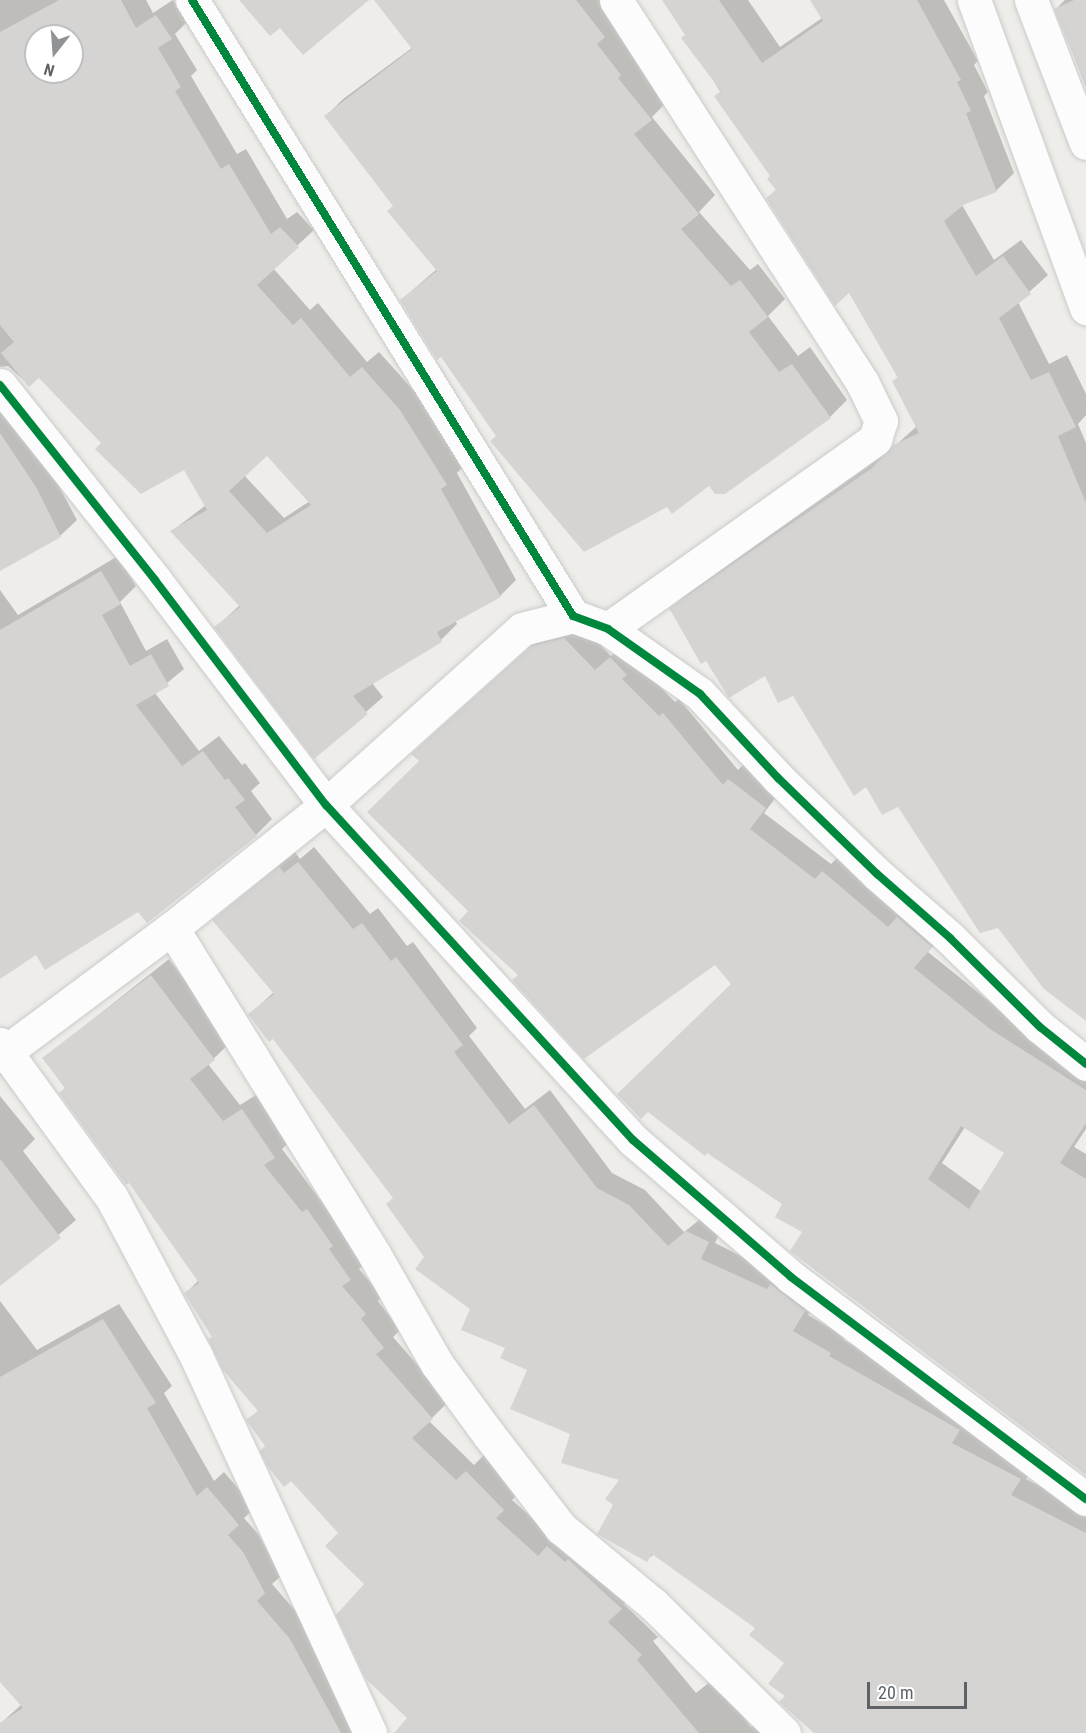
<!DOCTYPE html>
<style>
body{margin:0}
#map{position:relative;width:1086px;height:1733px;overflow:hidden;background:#eeede9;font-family:"Roboto Condensed",sans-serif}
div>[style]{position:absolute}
.shadow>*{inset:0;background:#0003}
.building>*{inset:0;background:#d5d4d2}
.roads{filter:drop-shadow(0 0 2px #cacbcb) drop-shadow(0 0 2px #cacbcb)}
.street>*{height:33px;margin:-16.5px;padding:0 16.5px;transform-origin:16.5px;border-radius:16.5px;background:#fcfcfc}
.cycleway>*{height:8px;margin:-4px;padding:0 4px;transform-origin:4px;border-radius:4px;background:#00873e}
span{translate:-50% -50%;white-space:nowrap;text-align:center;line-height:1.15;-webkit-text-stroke:6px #fff;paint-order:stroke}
.north{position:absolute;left:24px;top:24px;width:60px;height:60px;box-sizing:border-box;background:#fff;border:2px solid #bfc0c2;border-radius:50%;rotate:197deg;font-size:16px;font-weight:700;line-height:24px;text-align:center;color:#5e6266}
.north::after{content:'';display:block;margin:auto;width:21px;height:27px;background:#909394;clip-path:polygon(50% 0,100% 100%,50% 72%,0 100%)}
.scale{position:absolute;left:867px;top:1682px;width:100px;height:27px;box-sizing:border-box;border:3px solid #5e6266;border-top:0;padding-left:8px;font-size:18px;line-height:21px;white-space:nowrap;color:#5e6266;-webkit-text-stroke:4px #fff;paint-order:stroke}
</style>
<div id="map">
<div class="shadow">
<i style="clip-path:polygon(evenodd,0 0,146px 0,153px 13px,173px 0,187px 22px,175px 34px,197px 70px,191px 76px,237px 154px,246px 149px,287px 219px,297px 212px,314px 230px,273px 268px,310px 310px,318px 303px,367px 362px,379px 352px,416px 393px,462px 468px,457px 473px,516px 580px,500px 596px,455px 620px,457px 624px,441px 640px,372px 683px,383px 697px,315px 757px,216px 627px,240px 605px,172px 531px,206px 505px,185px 468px,103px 443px,39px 376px,29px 385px,8px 366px,0 367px,0 0,36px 36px,72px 36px,72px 72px,36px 72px,36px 36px,0 0,267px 454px,310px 501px,284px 518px,244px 475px,267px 454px)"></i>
<i style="clip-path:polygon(437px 0,607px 0,668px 101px,652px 117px,715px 195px,699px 212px,750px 270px,758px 264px,785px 299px,768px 316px,798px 356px,810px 347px,847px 400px,830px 417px,668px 505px,497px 435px,401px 300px,437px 269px,394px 206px,326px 116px,343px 99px,451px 19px)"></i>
<i style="clip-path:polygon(664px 0,748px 0,780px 47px,822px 18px,812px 0,944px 0,978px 61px,974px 65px,988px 92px,984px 96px,1014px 173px,997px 190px,962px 205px,994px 260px,1021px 240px,1048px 275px,1018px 302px,1049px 364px,1067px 355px,1086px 394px,1086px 415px,1078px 424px,1086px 443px,1086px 1019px,999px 927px,898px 805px,867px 784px,794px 694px,671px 609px,689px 591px,887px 453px,917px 426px,894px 381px,899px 376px,850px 291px,768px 198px,777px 189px,772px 176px)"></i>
<i style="clip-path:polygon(1065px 0,1086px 0,1086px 87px,1056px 9px)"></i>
<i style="clip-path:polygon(0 376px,77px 520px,60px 536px,0 569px)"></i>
<i style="clip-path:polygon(118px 556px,136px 586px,120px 602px,146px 651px,167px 639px,184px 669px,155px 693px,199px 751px,219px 736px,242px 765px,245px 763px,260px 783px,251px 791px,272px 819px,256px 835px,138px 910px,37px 953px,0 977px,0 590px,18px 615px)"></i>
<i style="clip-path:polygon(evenodd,579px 623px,611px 656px,626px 642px,637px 663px,675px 702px,679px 699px,738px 770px,744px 764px,780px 792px,764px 813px,831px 864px,838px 857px,946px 931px,928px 952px,1005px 1014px,1086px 1065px,1086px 1129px,1074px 1147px,1086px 1154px,1086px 1473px,804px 1232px,784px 1204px,733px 984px,715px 963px,520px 975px,471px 910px,421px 761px,428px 739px,548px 631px,579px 623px,965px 1127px,1006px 1153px,982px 1192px,942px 1163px,965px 1127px)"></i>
<i style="clip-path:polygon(314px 847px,370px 914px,378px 908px,407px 946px,413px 942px,477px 1028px,469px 1036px,525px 1109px,550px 1090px,612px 1173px,645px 1190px,684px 1232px,703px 1217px,723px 1226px,715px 1243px,820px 1295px,808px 1315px,846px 1337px,844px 1340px,974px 1414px,1035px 1463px,1026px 1479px,1086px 1509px,1086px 1733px,819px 1733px,787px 1695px,786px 1663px,757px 1627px,654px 1554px,647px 1560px,615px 1505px,621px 1479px,572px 1433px,529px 1369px,426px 1257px,394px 1197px,273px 1037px,250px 1014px,274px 992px,214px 920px,295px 852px,300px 859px)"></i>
<i style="clip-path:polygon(169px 959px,231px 1042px,208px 1064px,240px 1105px,259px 1093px,291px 1140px,282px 1149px,367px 1262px,359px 1269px,382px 1296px,378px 1301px,400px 1330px,393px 1337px,449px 1401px,429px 1421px,474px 1465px,484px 1455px,520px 1492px,512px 1500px,556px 1539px,638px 1591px,624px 1604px,658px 1637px,653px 1641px,696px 1693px,715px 1678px,751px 1727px,755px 1724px,761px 1733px,396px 1733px,409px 1718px,366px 1584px,340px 1533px,248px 1420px,259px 1410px,186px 1293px,199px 1280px,44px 1058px)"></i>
<i style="clip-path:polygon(0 1096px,35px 1139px,23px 1151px,76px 1220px,0 1284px)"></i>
<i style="clip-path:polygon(0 1301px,37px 1350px,119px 1304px,172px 1386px,164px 1393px,214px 1481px,224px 1472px,255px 1508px,244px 1518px,259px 1535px,281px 1576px,272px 1584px,306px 1623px,366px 1733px,6px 1733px,0 1724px,22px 1704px,0 1679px)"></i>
</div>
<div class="building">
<i style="clip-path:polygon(evenodd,59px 0,121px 0,136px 28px,156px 15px,172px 39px,158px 48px,181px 87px,175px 91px,221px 169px,229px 164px,271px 234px,280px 227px,299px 247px,257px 285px,293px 325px,301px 318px,350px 377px,362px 367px,400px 410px,447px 485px,441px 489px,501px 597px,437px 632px,442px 642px,353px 696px,368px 714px,314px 759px,214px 627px,240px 607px,170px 531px,207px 510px,184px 470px,141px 494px,95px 449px,101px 443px,39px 378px,29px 387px,1px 353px,14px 342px,0 325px,0 32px,59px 0,36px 36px,72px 36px,72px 72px,36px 72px,36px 36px,59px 0,267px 456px,311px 505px,267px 533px,229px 491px,267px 456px)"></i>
<i style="clip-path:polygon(239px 0,369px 0,303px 55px,280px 28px,270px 36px)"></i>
<i style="clip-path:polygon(374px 0,576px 0,605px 37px,597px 44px,621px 75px,618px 78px,652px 120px,634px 134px,699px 214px,681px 229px,731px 286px,740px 280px,768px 317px,749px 332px,779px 372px,792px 364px,831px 418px,725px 494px,715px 494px,709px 486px,672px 514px,667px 507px,584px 552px,490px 441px,496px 436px,441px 357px,437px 360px,400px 300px,437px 271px,387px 211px,393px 206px,324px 116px,412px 49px)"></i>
<i style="clip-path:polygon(662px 0,719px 0,762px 63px,823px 21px,810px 0,917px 0,961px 80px,957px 82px,971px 111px,966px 113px,997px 192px,965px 204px,944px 221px,976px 276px,1003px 256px,1031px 294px,999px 318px,1031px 380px,1049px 372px,1076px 427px,1058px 436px,1086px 503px,1086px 1021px,1044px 989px,998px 928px,980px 933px,898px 807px,882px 815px,866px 787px,854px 796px,793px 696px,778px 703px,765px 676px,729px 698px,706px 661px,701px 664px,669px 608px,872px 468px,893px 445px,919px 433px,892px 381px,898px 378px,849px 293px,835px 306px,766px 198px,776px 190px,767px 179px,770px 176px,714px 96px,721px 91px,681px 38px,685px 35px)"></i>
<i style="clip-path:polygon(1074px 0,1086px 0,1086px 85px,1054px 9px)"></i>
<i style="clip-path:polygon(0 433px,36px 487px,61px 537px,0 571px)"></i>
<i style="clip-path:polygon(101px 571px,121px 604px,102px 615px,130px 666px,151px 654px,169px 686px,136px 705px,182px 766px,203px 751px,225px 780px,228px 778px,245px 800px,235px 807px,257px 836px,147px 923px,138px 912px,45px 970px,36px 955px,0 979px,0 630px)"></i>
<i style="clip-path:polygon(evenodd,564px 638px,595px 670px,610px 657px,627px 675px,622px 679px,659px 716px,663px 713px,723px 785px,728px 779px,766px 808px,750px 829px,815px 879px,822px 871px,888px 927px,897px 917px,932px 947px,914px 968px,990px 1029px,1086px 1090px,1086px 1123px,1060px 1163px,1086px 1179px,1086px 1475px,790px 1251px,802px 1232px,775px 1217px,782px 1204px,707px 1153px,705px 1156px,648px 1112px,641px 1119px,617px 1094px,731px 984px,715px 965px,584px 1059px,512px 980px,518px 975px,459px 921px,468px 911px,367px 812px,419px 761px,411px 754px,531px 646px,564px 638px,961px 1126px,1004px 1153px,969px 1209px,928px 1179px,961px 1126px)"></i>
<i style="clip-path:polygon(298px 862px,353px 929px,362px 923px,391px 961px,396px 957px,463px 1045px,454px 1052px,509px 1124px,534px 1105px,597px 1188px,629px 1205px,668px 1246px,686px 1231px,709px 1242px,701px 1259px,767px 1289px,770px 1284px,805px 1311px,793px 1331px,831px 1353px,829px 1356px,960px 1430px,952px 1443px,1021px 1479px,1011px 1495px,1086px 1533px,1086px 1733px,814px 1733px,779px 1702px,785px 1696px,768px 1684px,784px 1663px,749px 1635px,755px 1628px,652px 1554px,647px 1562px,597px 1534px,613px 1505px,605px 1499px,619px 1480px,561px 1463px,570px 1434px,510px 1409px,527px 1370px,500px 1358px,505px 1348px,461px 1330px,470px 1309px,415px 1269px,424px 1257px,386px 1204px,393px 1198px,273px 1039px,269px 1042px,248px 1014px,274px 994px,212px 920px,279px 866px,284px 873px)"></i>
<i style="clip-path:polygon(151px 975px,215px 1060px,190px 1079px,223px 1121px,242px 1109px,275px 1158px,264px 1165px,302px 1212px,307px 1209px,333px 1246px,329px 1249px,351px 1280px,342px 1286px,366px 1314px,361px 1319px,384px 1348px,376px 1354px,433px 1419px,412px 1438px,456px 1480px,466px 1471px,504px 1510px,496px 1518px,538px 1556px,547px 1546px,565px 1562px,568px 1559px,622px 1609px,608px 1622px,642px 1655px,637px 1660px,699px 1733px,394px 1733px,407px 1718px,366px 1679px,336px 1615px,364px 1584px,325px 1546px,338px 1533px,291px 1481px,284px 1487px,268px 1467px,260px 1451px,265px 1446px,246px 1420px,258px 1411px,223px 1370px,208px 1339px,212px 1337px,184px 1293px,199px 1283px,129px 1183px,126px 1185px,59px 1093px,65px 1088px,42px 1058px)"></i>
<i style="clip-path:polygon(0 1159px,61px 1238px,0 1286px)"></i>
<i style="clip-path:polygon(103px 1319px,156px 1403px,147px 1408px,197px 1496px,207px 1487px,239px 1525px,228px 1535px,243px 1552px,265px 1593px,257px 1601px,290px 1639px,341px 1733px,0 1733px,0 1723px,23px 1708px,0 1682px,0 1377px)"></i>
</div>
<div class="roads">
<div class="street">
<i style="left:192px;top:0;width:724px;rotate:58.26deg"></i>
<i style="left:573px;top:616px;width:37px;rotate:20deg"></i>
<i style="left:608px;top:629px;width:113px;rotate:35.2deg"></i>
<i style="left:700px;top:694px;width:115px;rotate:47.1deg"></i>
<i style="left:778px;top:778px;width:138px;rotate:44.1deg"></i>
<i style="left:877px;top:874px;width:97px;rotate:41.2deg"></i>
<i style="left:950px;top:938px;width:127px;rotate:44.7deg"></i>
<i style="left:1040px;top:1027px;width:59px;rotate:38.8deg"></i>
<i style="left:974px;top:0;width:328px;rotate:70deg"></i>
<i style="left:1031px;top:0;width:153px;rotate:69deg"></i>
<i style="left:0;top:385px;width:249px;rotate:51.5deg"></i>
<i style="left:155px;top:580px;width:283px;rotate:52.8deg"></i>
<i style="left:326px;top:805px;width:454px;rotate:47.5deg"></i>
<i style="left:633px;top:1140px;width:209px;rotate:40.9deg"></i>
<i style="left:791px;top:1277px;width:369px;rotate:37deg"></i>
<i style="left:608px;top:629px;width:328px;rotate:-35.4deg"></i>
<i style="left:875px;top:439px;width:19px;rotate:-72deg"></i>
<i style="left:881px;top:421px;width:43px;rotate:-116deg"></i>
<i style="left:862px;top:382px;width:454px;rotate:-122.8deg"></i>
<i style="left:172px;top:928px;width:384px;rotate:58.2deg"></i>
<i style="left:374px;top:1254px;width:127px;rotate:60.2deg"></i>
<i style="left:437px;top:1364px;width:88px;rotate:53.8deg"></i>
<i style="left:489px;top:1435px;width:118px;rotate:52.3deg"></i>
<i style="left:561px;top:1528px;width:119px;rotate:39.6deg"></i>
<i style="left:653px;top:1604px;width:184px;rotate:44.6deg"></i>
<i style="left:0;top:1044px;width:190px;rotate:54deg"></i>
<i style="left:112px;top:1198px;width:179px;rotate:62deg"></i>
<i style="left:196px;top:1356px;width:415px;rotate:65.2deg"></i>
<i style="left:0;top:1056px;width:214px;rotate:-36.7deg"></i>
<i style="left:172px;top:928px;width:197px;rotate:-38.6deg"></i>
<i style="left:326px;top:805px;width:263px;rotate:-41.9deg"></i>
<i style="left:522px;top:629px;width:53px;rotate:-14.3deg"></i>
</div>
</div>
<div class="cycleway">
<i style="left:192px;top:0;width:724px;rotate:58.26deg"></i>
<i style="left:573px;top:616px;width:37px;rotate:20deg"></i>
<i style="left:608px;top:629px;width:113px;rotate:35.2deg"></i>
<i style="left:700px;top:694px;width:115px;rotate:47.1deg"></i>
<i style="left:778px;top:778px;width:138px;rotate:44.1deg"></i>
<i style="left:877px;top:874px;width:97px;rotate:41.2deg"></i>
<i style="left:950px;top:938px;width:127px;rotate:44.7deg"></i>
<i style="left:1040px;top:1027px;width:59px;rotate:38.8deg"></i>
<i style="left:0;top:385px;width:249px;rotate:51.5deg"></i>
<i style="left:155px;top:580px;width:283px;rotate:52.8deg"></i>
<i style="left:326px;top:805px;width:454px;rotate:47.5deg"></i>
<i style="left:633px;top:1140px;width:209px;rotate:40.9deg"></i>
<i style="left:791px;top:1277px;width:369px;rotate:37deg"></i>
</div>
<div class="north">N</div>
<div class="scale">20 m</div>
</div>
